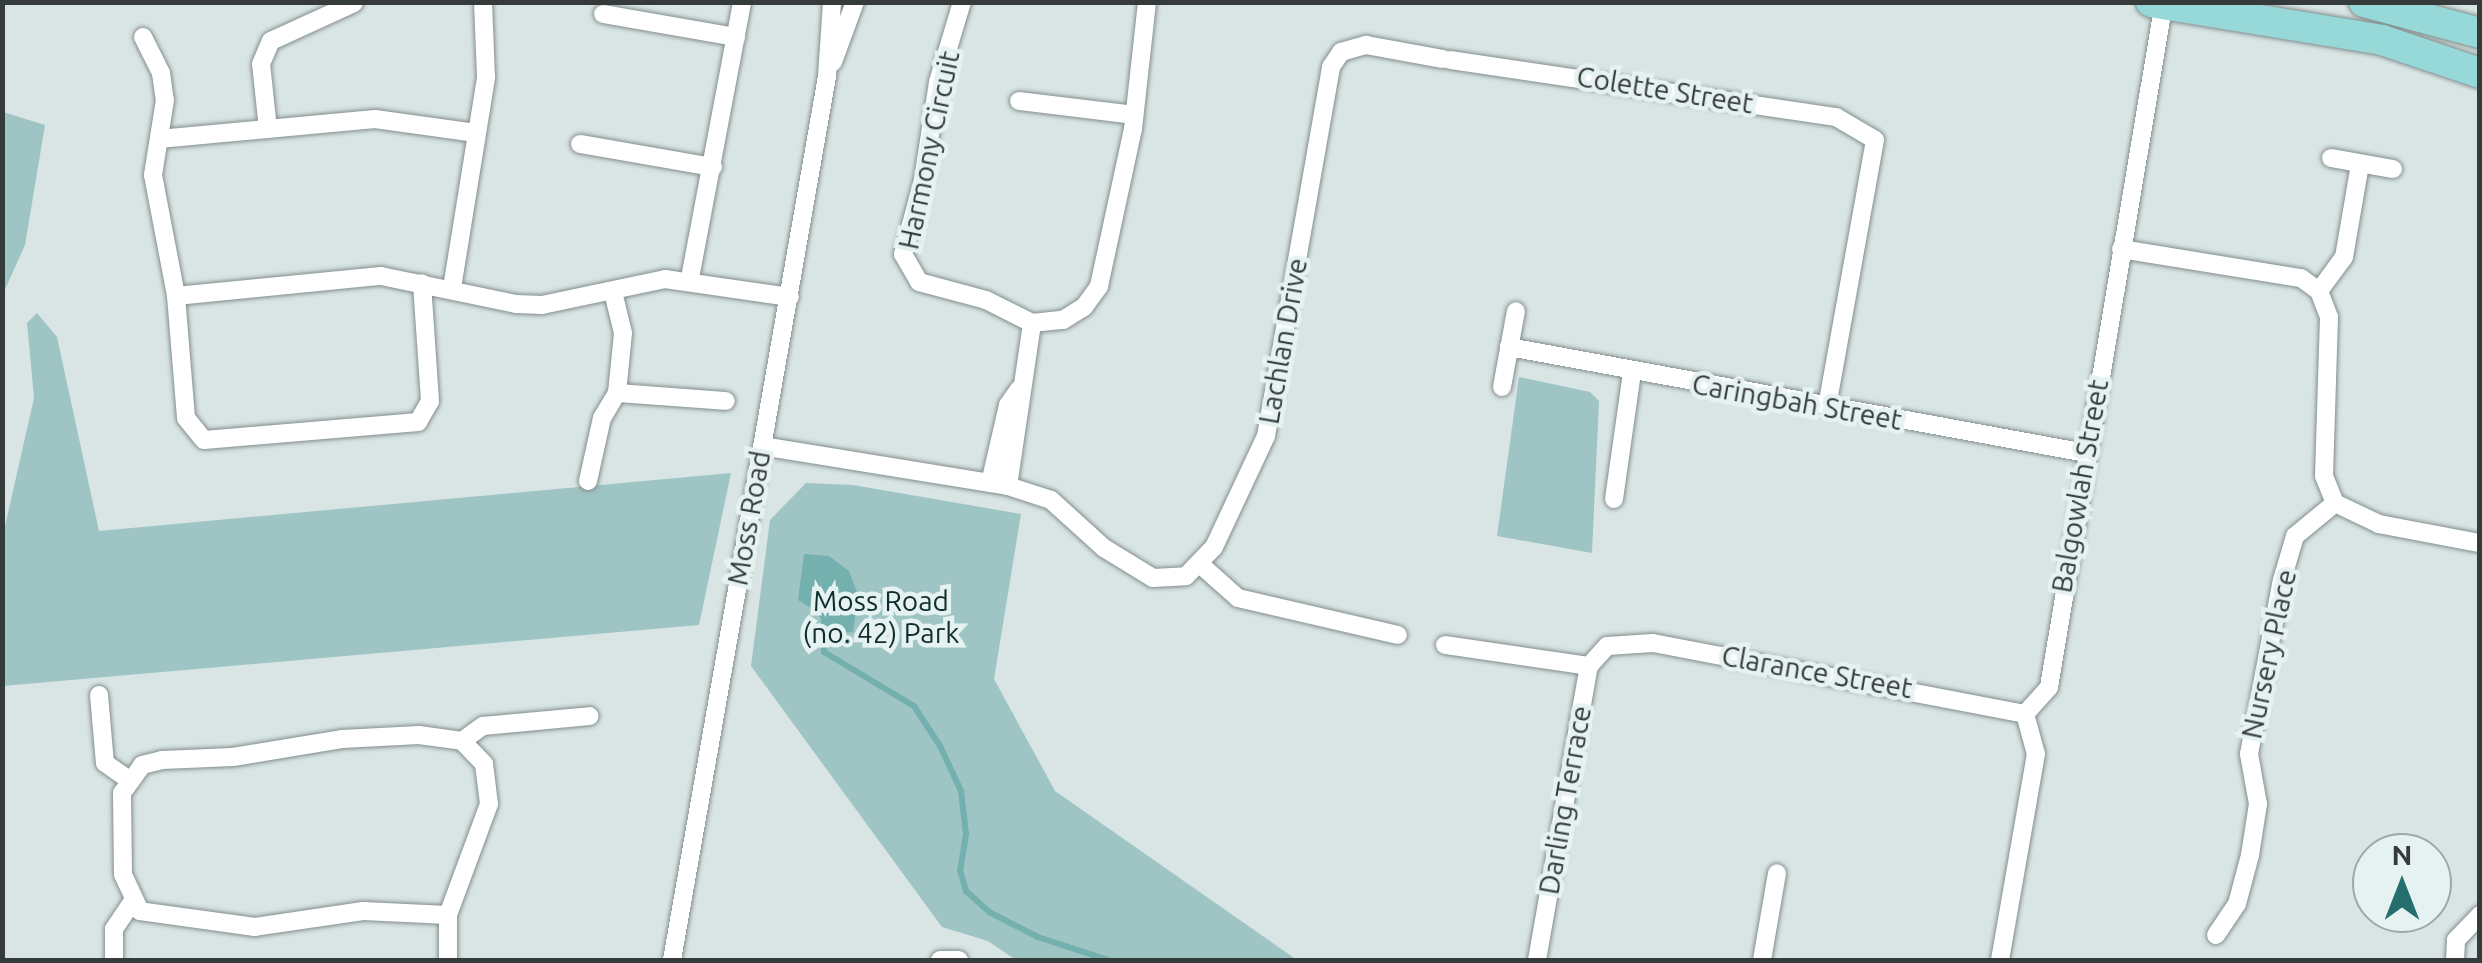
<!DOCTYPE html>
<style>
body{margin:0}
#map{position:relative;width:2482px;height:963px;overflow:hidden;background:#d8e5e4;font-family:Ubuntu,sans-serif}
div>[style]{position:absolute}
.green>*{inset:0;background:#9ec4c3}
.water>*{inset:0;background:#73b0ae}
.stream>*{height:6px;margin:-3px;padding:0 3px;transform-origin:3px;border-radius:3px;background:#73b0ae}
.roads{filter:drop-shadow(0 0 2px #838e8e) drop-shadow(0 0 2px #838e8e)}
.minor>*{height:18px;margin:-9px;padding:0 9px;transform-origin:9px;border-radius:9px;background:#fff}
.primary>*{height:30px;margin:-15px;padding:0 15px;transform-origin:15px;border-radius:15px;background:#96d9d8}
span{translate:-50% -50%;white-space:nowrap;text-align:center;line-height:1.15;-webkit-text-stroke:9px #e5f2f1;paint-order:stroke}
.street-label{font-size:28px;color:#353a3a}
.park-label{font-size:28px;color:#0f2f2e}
.frame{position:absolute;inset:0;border:5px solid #353a3a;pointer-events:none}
.north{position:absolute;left:2352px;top:833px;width:100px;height:100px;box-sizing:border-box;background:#e5f2f1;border:2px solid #9fa8a8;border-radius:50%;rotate:0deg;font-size:28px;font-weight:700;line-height:40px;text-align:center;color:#353a3a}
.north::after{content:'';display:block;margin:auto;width:35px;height:45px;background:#246f6e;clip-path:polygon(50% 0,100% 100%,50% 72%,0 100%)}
</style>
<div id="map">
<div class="green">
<i style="clip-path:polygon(3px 112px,45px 125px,25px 245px,3px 294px)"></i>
<i style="clip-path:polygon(37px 313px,57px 337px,99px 531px,731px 473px,699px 625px,3px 686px,3px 535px,34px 398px,27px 323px)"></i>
<i style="clip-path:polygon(1519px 377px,1590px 392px,1599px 401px,1592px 553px,1497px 536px)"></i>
<i style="clip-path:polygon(806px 483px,853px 485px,1021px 514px,994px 679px,1055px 791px,1297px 960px,1016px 960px,988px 941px,942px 927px,751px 666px,770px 520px)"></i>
</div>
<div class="water">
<i style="clip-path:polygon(804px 554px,829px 556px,849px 571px,858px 595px,853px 632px,831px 634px,816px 611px,798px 600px)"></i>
</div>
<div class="stream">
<i style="left:824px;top:621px;width:31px;rotate:90deg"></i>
<i style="left:824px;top:652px;width:105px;rotate:31deg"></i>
<i style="left:914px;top:706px;width:48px;rotate:57deg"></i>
<i style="left:940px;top:746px;width:50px;rotate:65deg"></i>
<i style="left:961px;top:791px;width:43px;rotate:83.4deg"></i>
<i style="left:966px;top:834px;width:36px;rotate:99deg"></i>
<i style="left:960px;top:870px;width:22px;rotate:74deg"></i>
<i style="left:966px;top:891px;width:31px;rotate:42deg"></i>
<i style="left:989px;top:912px;width:55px;rotate:27deg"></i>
<i style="left:1038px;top:937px;width:74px;rotate:18.2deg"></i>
</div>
<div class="roads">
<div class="minor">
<i style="left:962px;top:2px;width:84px;rotate:106.7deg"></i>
<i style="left:938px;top:82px;width:99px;rotate:98.7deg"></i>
<i style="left:923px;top:180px;width:77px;rotate:105.1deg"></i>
<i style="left:903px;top:254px;width:32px;rotate:60deg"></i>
<i style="left:919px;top:282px;width:69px;rotate:15deg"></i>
<i style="left:986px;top:300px;width:51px;rotate:26.6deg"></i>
<i style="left:1032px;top:323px;width:31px;rotate:-6deg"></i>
<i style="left:1063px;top:320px;width:25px;rotate:-32deg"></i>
<i style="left:1084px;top:307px;width:26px;rotate:-54deg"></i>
<i style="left:1099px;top:286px;width:161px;rotate:-77.8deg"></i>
<i style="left:1133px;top:129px;width:128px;rotate:-83.7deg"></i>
<i style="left:603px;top:14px;width:135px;rotate:9.8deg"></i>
<i style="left:143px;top:37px;width:40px;rotate:63.4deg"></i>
<i style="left:161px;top:73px;width:27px;rotate:82deg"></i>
<i style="left:165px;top:100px;width:76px;rotate:99.1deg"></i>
<i style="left:153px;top:175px;width:123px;rotate:79.2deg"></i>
<i style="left:176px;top:296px;width:122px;rotate:85.3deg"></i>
<i style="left:186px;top:418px;width:28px;rotate:51deg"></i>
<i style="left:204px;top:440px;width:215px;rotate:-4.8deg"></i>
<i style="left:418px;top:422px;width:24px;rotate:-60deg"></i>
<i style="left:430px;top:401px;width:118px;rotate:-93.9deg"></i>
<i style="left:1450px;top:60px;width:390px;rotate:8.4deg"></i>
<i style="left:1836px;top:117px;width:45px;rotate:30.5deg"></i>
<i style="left:1875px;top:140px;width:271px;rotate:100.2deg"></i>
<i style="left:833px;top:62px;width:64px;rotate:-69.9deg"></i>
<i style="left:1019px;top:101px;width:116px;rotate:6.9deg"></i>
<i style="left:268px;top:129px;width:65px;rotate:-96.1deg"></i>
<i style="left:261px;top:64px;width:25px;rotate:-67deg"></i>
<i style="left:271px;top:41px;width:91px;rotate:-24.6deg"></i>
<i style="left:159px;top:139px;width:217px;rotate:-5.3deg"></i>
<i style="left:375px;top:119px;width:102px;rotate:7.9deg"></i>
<i style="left:580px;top:144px;width:135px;rotate:9.8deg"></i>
<i style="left:2331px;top:158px;width:63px;rotate:10.1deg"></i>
<i style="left:2121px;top:249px;width:182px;rotate:9.2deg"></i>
<i style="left:2301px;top:278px;width:22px;rotate:36deg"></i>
<i style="left:2319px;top:291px;width:28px;rotate:69deg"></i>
<i style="left:2329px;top:317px;width:159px;rotate:91.8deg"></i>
<i style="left:2324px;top:476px;width:29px;rotate:68deg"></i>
<i style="left:2335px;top:503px;width:49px;rotate:25.5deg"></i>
<i style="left:2379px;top:524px;width:103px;rotate:10.7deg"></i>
<i style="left:690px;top:278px;width:281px;rotate:-79.3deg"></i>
<i style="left:452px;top:288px;width:214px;rotate:-80.8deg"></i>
<i style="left:486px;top:77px;width:75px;rotate:-92.3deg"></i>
<i style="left:2319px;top:291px;width:42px;rotate:-53.7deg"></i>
<i style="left:2344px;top:257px;width:94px;rotate:-80.2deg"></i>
<i style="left:176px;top:296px;width:206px;rotate:-5.6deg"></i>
<i style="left:381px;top:276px;width:138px;rotate:11.7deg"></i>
<i style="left:516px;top:304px;width:26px;rotate:2deg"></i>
<i style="left:542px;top:305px;width:126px;rotate:-11.9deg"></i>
<i style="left:665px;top:279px;width:126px;rotate:8.2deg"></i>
<i style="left:1509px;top:347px;width:587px;rotate:10.41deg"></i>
<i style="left:1502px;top:387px;width:77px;rotate:-79.6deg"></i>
<i style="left:617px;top:393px;width:109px;rotate:4.2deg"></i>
<i style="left:762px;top:446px;width:249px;rotate:9.2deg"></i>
<i style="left:1008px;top:486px;width:45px;rotate:18deg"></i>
<i style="left:1051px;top:500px;width:72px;rotate:42.2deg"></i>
<i style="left:1104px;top:548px;width:57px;rotate:31.5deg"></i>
<i style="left:1153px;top:578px;width:33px;rotate:-3deg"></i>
<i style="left:1186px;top:576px;width:40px;rotate:-46deg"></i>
<i style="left:1214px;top:547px;width:123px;rotate:-64.9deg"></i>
<i style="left:1266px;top:436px;width:375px;rotate:-80deg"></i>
<i style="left:1331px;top:67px;width:18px;rotate:-56deg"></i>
<i style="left:1341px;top:52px;width:26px;rotate:-16deg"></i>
<i style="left:1366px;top:45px;width:78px;rotate:10.3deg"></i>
<i style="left:588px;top:481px;width:65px;rotate:-77.5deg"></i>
<i style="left:602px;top:418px;width:29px;rotate:-59deg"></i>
<i style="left:617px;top:393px;width:60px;rotate:-84.3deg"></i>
<i style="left:623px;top:333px;width:42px;rotate:-103.7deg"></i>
<i style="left:990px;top:483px;width:80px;rotate:-77deg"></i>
<i style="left:1008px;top:405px;width:19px;rotate:-55deg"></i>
<i style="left:1008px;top:486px;width:165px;rotate:-81.6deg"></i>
<i style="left:1614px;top:499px;width:127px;rotate:-81.9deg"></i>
<i style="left:1202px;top:566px;width:48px;rotate:41.6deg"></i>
<i style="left:1238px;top:598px;width:164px;rotate:13deg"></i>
<i style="left:1445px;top:645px;width:146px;rotate:8.3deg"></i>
<i style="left:99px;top:695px;width:68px;rotate:85deg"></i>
<i style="left:105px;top:763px;width:28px;rotate:35deg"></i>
<i style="left:462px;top:741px;width:26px;rotate:-36deg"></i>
<i style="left:483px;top:726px;width:107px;rotate:-5.3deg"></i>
<i style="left:448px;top:915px;width:85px;rotate:-177.3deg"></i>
<i style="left:363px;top:911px;width:109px;rotate:171.6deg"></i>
<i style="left:255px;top:927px;width:116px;rotate:-172.1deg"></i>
<i style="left:140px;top:911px;width:40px;rotate:-115deg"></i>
<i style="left:123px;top:875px;width:82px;rotate:-90.7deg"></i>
<i style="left:122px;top:793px;width:34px;rotate:-54deg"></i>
<i style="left:142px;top:765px;width:21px;rotate:-14deg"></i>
<i style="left:162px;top:760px;width:71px;rotate:-2.4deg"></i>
<i style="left:233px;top:757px;width:110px;rotate:-9.4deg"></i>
<i style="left:342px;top:739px;width:77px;rotate:-3deg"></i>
<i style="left:419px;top:735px;width:43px;rotate:7.9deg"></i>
<i style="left:462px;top:741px;width:32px;rotate:46deg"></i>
<i style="left:484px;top:764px;width:40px;rotate:82.9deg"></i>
<i style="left:489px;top:804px;width:118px;rotate:110.3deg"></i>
<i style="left:448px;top:915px;width:45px;rotate:90deg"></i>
<i style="left:2216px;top:935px;width:37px;rotate:-56deg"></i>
<i style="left:2237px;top:904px;width:51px;rotate:-75.1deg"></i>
<i style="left:2250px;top:855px;width:52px;rotate:-81.1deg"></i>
<i style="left:2258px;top:804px;width:51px;rotate:-100.2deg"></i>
<i style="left:2249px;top:754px;width:177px;rotate:-79.3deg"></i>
<i style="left:2282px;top:580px;width:46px;rotate:-73.5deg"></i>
<i style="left:2295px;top:536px;width:52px;rotate:-39.5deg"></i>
<i style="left:114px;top:960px;width:31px;rotate:-90deg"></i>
<i style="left:114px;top:929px;width:30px;rotate:-56deg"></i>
<i style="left:672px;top:960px;width:897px;rotate:-80.05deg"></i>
<i style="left:827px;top:76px;width:74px;rotate:-86.1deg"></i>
<i style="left:940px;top:960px;width:19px"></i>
<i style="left:1537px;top:960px;width:299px;rotate:-80deg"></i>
<i style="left:1589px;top:666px;width:27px;rotate:-48deg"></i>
<i style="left:1607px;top:646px;width:46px;rotate:-3.7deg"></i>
<i style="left:1653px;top:643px;width:379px;rotate:10.8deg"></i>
<i style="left:1762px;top:960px;width:88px;rotate:-80.2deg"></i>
<i style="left:2000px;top:960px;width:209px;rotate:-80.1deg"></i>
<i style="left:2036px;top:754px;width:41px;rotate:-105.4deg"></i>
<i style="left:2025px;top:714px;width:36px;rotate:-48deg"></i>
<i style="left:2049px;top:687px;width:695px;rotate:-80.47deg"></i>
<i style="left:2455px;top:960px;width:20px;rotate:-87deg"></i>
<i style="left:2456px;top:940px;width:35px;rotate:-46deg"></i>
</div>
<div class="primary">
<i style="left:2151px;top:2px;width:234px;rotate:9.3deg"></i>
<i style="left:2382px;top:40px;width:103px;rotate:18.6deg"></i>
<i style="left:2364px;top:2px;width:120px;rotate:15deg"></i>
</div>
</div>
<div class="street-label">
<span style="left:1665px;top:90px;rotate:9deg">Colette Street</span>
<span style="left:929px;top:150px;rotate:-78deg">Harmony Circuit</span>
<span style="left:1283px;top:341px;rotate:-80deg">Lachlan Drive</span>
<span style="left:1797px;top:402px;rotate:10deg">Caringbah Street</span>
<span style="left:2080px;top:486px;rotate:-80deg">Balgowlah Street</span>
<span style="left:749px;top:518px;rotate:-80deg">Moss Road</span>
<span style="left:2269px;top:654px;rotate:-78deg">Nursery Place</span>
<span style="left:1817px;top:672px;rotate:10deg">Clarance Street</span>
<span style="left:1565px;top:800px;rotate:-80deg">Darling Terrace</span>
</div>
<div class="park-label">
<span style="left:881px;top:617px">Moss Road<br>(no. 42) Park</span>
</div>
<div class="frame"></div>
<div class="north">N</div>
</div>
